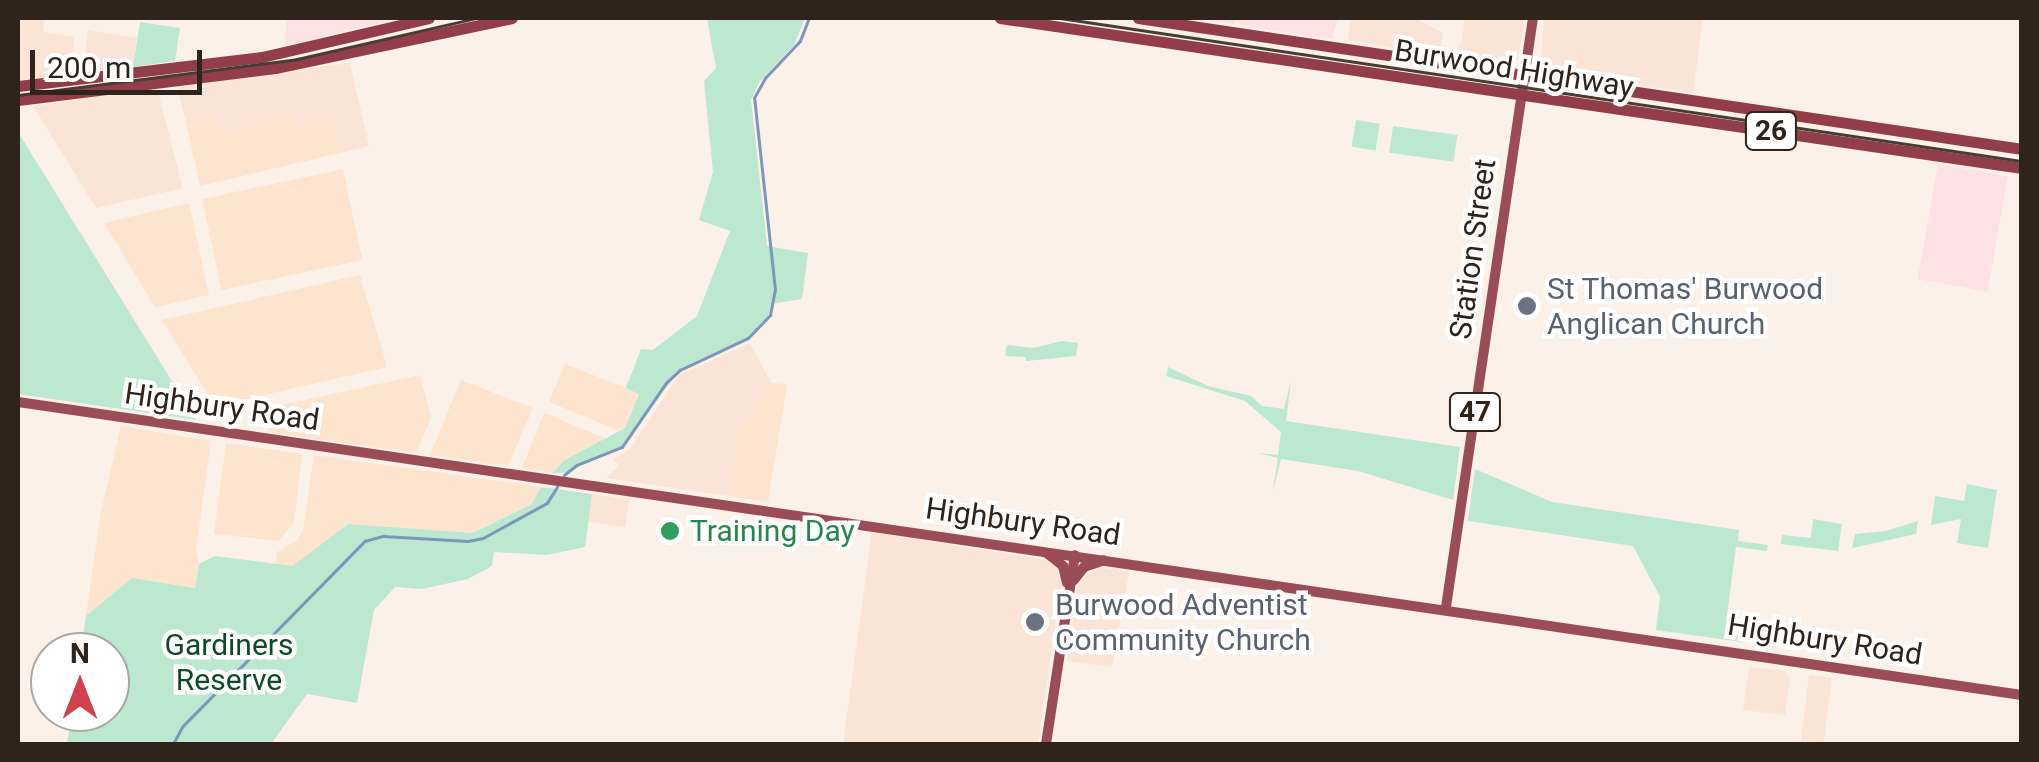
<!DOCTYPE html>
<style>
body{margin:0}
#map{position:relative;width:2039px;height:762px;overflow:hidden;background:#fbf1e8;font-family:Roboto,sans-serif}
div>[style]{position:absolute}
.commercial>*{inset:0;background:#fae4d7;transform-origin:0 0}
.built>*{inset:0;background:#fde4ce;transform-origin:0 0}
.education>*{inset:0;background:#fde1e3;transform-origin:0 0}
.green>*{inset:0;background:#bbe8ce;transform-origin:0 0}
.stream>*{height:2.5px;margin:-1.25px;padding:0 1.25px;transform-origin:1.25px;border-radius:1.25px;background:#7c97bb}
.primary>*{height:10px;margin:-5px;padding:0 5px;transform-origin:5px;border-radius:5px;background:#9a4d56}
.trunk>*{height:11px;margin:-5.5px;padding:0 5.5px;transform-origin:5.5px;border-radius:5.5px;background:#913e4a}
.tram>*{height:2.5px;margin:-1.25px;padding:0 1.25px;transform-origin:1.25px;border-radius:1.25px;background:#473d34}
.dots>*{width:28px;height:28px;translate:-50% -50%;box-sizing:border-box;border:5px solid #fff;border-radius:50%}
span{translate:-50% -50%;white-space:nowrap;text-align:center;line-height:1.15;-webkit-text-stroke:9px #fff;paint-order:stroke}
.shield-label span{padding:2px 8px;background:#fff;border:2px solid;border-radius:8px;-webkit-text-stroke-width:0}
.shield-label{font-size:28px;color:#2e241c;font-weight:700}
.street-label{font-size:30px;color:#2e241c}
.worship-label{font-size:30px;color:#5b616d}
.left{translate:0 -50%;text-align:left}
.leisure-label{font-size:30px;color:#27864d}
.park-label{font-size:30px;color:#0f4930}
.frame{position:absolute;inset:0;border:20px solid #2e241c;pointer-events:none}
.north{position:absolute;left:30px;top:632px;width:100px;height:100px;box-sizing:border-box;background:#fff;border:2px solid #aba7a4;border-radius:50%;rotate:0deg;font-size:28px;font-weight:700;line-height:40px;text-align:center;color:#2e241c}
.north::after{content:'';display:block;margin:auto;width:35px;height:45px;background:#d2414e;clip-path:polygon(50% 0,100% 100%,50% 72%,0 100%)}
.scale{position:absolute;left:30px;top:50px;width:172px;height:45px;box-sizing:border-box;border:5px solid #2e241c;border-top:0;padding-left:12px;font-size:30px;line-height:35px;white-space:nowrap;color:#2e241c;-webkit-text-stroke:8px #fff;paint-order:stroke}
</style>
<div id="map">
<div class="commercial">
<i style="clip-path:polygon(18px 18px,45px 18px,43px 32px,75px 37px,69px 74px,18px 80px)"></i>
<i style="clip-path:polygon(1351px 18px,1419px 20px,1443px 33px,1439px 55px,1348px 40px)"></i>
<i style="clip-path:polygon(1465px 18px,1525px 18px,1518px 60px,1480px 63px,1452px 57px,1462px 40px)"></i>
<i style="clip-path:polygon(1544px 18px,1703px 18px,1693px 93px,1540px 69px)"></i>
<i style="clip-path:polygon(88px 30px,137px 38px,133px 67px,83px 72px)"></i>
<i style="clip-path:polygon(350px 63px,369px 146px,340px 153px,332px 120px,295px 128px,291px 117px,220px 133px,216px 120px,187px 126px,177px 86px)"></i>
<i style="clip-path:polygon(157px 88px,183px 188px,96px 208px,33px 106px)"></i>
<i style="clip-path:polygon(750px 343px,771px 383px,739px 431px,729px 496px,606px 478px,618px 466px,614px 459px,630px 449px,679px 375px)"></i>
<i style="left:592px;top:494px;width:38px;height:28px;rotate:9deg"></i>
<i style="clip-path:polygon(872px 532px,1046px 560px,1057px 567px,1061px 585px,1038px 744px,843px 744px)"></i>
<i style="clip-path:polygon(1099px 567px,1129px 572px,1112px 667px,1067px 661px,1079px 582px)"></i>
<i style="clip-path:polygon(1749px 667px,1785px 671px,1790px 679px,1785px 715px,1743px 710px)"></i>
<i style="left:1809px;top:675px;width:23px;height:66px;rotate:7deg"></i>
</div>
<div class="built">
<i style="clip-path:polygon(292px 116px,295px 128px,333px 120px,340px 153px,200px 186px,187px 126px,216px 119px,220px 133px)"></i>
<i style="left:343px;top:169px;width:93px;height:144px;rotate:78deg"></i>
<i style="clip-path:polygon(189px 203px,209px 295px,155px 307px,104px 223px)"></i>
<i style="clip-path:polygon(360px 275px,387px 367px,215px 406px,162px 320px)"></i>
<i style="clip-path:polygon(565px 364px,639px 393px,625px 428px,618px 430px,549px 402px)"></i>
<i style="clip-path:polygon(420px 375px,431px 418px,416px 453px,269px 432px,263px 409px)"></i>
<i style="clip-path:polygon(461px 380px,533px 408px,508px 466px,430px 455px)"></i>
<i style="clip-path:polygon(771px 383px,787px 384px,768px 502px,729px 496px,739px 431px)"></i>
<i style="clip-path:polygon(544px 413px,608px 439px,563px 461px,553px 473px,522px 468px)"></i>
<i style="clip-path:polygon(121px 426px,211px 441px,196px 551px,199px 564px,195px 588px,132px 578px,86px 616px,101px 511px)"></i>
<i style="clip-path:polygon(226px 443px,302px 454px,294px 523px,278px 541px,214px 534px)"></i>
<i style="clip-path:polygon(314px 455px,541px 487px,533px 504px,473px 533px,348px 524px,293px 567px,275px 564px,277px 552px,297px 540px,303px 530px)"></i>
</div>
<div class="education">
<i style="clip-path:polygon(287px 18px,399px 18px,285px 46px)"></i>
<i style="clip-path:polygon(1200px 18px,1338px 18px,1332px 39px,1239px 25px,1239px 20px,1234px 24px)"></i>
<i style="left:1938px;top:164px;width:71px;height:117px;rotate:10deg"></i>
</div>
<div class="green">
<i style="clip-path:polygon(707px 18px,805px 18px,794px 45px,760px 81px,751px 100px,767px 246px,808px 253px,802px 299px,771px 304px,767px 320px,749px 337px,681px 368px,622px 447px,564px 473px,553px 473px,563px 461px,625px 428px,639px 394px,626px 388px,641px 349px,653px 350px,697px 316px,730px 231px,699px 220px,713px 172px,704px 81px,716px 68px)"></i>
<i style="clip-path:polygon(140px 22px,180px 28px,175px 61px,133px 67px)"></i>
<i style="left:1356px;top:120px;width:24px;height:27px;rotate:9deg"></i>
<i style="left:1393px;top:126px;width:65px;height:27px;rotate:8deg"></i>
<i style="clip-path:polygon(18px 132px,196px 420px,18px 394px)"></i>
<i style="clip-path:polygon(1062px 341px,1078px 343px,1076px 356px,1026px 361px,1026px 357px,1005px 356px,1007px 345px,1034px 348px)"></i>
<i style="clip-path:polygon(1168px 367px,1208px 386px,1251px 396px,1262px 406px,1284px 409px,1291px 380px,1286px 421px,1460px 447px,1453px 500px,1358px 471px,1281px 459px,1273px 491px,1278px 458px,1257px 453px,1278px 455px,1281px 432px,1245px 401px,1166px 376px)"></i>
<i style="clip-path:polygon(1475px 469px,1552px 502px,1739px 530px,1738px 541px,1768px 545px,1767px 551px,1736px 547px,1726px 622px,1742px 642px,1656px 630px,1660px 597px,1633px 546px,1468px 521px)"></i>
<i style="clip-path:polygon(1967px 484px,1997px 490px,1988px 548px,1957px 543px,1961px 519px,1931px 525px,1935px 496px,1964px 501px)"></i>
<i style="clip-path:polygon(541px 487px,592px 494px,585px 547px,547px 555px,494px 552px,492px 566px,468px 579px,422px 589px,395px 587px,374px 610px,357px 703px,307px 694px,271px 744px,67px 744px,72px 712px,110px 712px,110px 652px,81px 652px,86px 616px,132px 578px,195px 588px,199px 564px,215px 556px,293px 566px,348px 524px,473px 533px,532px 504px)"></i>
<i style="clip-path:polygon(1813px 519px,1842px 524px,1838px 551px,1781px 544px,1782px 535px,1811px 538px)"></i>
<i style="clip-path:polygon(1918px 521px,1916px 534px,1852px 548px,1855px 534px,1886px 531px)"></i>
</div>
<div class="stream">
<i style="left:564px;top:475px;width:16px;rotate:-38deg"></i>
<i style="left:577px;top:465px;width:48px;rotate:-21.8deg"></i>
<i style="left:622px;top:447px;width:78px;rotate:-55.5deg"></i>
<i style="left:666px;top:383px;width:19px;rotate:-43deg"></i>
<i style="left:680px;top:370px;width:75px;rotate:-25.2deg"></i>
<i style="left:748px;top:338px;width:32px;rotate:-46deg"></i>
<i style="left:770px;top:315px;width:25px;rotate:-79deg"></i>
<i style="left:775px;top:290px;width:193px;rotate:-96.2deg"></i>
<i style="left:754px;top:98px;width:23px;rotate:-61deg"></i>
<i style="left:765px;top:78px;width:51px;rotate:-46.6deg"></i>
<i style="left:800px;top:41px;width:25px;rotate:-69deg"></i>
<i style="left:173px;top:744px;width:19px;rotate:-62deg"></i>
<i style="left:182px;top:727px;width:261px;rotate:-45.5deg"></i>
<i style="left:365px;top:541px;width:19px;rotate:-16deg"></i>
<i style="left:383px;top:536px;width:85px;rotate:3.4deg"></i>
<i style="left:468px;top:541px;width:15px;rotate:-11deg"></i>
<i style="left:483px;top:538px;width:73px;rotate:-28.7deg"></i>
<i style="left:547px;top:503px;width:19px;rotate:-58deg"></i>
</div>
<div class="primary">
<i style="left:18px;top:402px;width:2025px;rotate:8.32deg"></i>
<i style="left:1047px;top:553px;width:21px;rotate:39deg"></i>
<i style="left:1063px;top:566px;width:17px;rotate:77deg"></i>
<i style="left:1074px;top:580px;width:16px;rotate:-52deg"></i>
<i style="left:1084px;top:567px;width:21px;rotate:-19deg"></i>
<i style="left:1446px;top:607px;width:595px;rotate:-81.6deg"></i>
<i style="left:1046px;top:744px;width:191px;rotate:-81.3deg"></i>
</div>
<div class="trunk">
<i style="left:1000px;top:18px;width:1033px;rotate:8.35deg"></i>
<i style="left:1138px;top:18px;width:894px;rotate:8.43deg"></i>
<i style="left:18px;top:86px;width:246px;rotate:-6.8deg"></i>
<i style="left:262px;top:57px;width:171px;rotate:-13.1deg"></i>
<i style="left:18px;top:100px;width:259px;rotate:-7.1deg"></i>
<i style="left:275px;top:68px;width:242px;rotate:-11.9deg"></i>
</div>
<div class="tram">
<i style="left:1060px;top:18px;width:973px;rotate:8.46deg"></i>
<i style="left:18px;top:95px;width:277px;rotate:-7.3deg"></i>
<i style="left:293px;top:60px;width:188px;rotate:-12.9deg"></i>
</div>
<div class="dots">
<i style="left:1527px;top:306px;background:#6b7280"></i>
<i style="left:670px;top:531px;background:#2e9e5b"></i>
<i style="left:1035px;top:622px;background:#6b7280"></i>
</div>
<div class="shield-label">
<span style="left:1771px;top:131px">26</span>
<span style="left:1475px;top:412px">47</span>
</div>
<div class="street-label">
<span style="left:1514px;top:69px;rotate:9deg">Burwood Highway</span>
<span style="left:1473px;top:249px;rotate:-82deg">Station Street</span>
<span style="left:222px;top:407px;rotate:8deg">Highbury Road</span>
<span style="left:1023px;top:522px;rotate:8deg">Highbury Road</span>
<span style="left:1825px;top:640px;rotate:9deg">Highbury Road</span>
</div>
<div class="worship-label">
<span class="left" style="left:1547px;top:306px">St Thomas' Burwood<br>Anglican Church</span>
<span class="left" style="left:1055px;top:622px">Burwood Adventist<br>Community Church</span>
</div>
<div class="leisure-label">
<span class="left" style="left:690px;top:531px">Training Day</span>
</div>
<div class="park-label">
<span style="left:229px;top:662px">Gardiners<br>Reserve</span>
</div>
<div class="frame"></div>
<div class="north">N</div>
<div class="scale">200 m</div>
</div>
